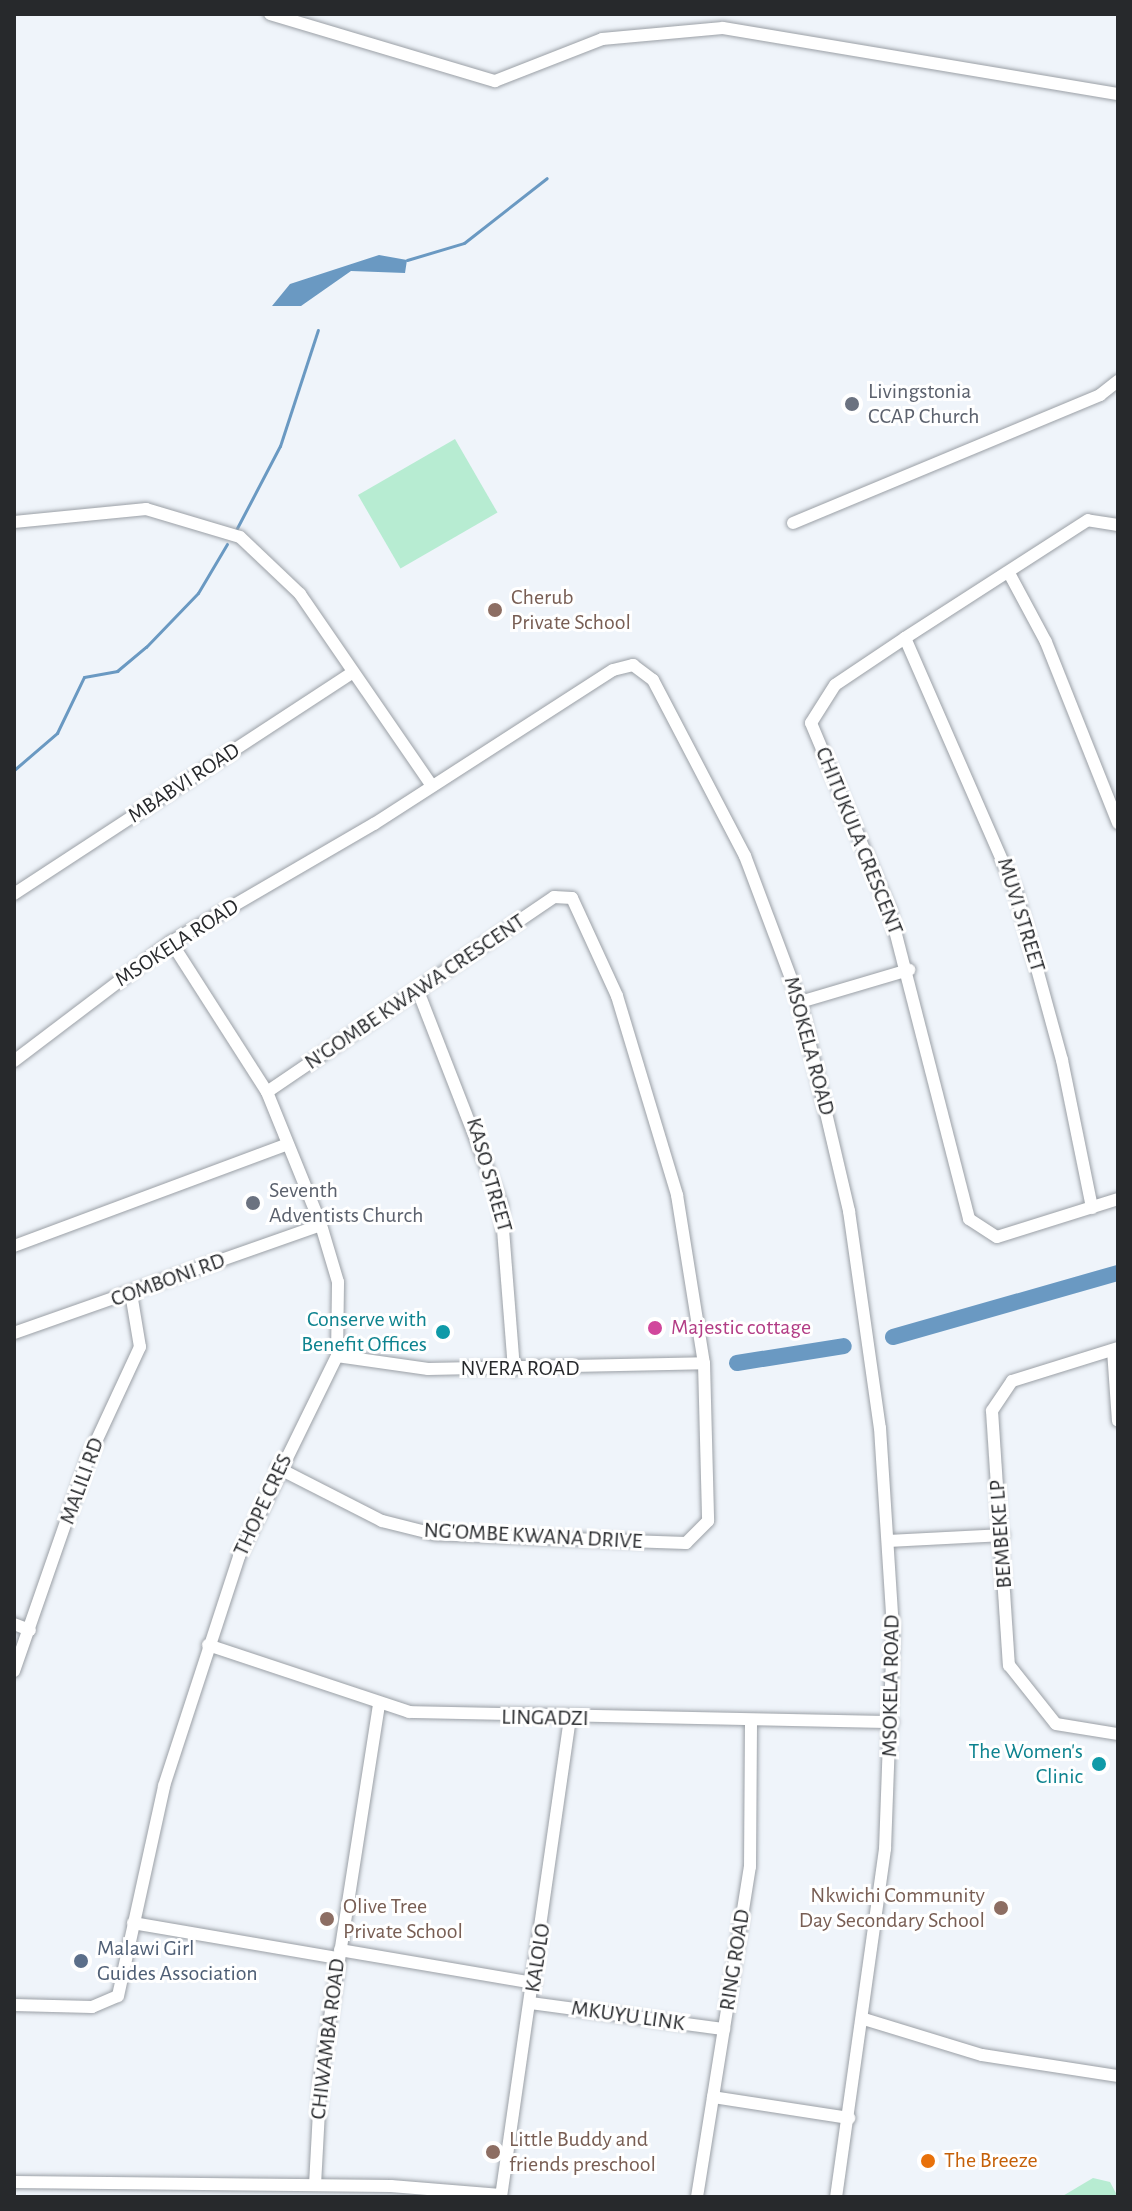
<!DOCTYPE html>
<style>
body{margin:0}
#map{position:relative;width:1132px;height:2211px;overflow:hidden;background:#eff4fa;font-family:"Alegreya Sans",sans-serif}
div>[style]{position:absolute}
.green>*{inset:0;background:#b7ecd2;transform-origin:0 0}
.water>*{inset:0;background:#6a99c2}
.stream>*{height:3px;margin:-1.5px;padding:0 1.5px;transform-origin:1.5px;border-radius:1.5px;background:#6a99c2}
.river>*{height:16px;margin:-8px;padding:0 8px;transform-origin:8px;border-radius:8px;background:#6a99c2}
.roads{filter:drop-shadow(0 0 2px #9ba0a6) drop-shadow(0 0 2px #9ba0a6)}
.minor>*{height:12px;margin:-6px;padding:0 6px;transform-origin:6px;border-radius:6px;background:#fff}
.dots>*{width:22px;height:22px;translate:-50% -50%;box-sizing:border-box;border:4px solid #fff;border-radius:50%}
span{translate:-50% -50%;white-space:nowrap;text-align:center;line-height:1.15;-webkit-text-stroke:6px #fff;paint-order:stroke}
.worship-label{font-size:22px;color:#5b616d}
.left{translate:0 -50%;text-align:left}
.education-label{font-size:22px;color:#785e54}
.right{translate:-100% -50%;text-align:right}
.street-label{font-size:22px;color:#27292c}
.culture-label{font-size:22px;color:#0d838f}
.hotel-label{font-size:22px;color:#b23c85}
.service-label{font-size:22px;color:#4e5e75}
.food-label{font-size:22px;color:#c56008}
.frame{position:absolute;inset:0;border:16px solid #27292c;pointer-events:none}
</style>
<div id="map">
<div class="green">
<i style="left:455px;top:439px;width:85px;height:112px;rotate:60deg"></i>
<i style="clip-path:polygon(1093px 2178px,1110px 2182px,1118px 2197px,1061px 2197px)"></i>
</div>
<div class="water">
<i style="clip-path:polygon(379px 255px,407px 260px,405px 273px,351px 271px,301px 306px,272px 306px,290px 284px)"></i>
</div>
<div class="stream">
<i style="left:407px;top:260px;width:59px;rotate:-16.6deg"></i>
<i style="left:464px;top:243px;width:105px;rotate:-38.1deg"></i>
<i style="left:236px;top:530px;width:95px;rotate:-62.4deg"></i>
<i style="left:280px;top:446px;width:122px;rotate:-71.9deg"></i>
<i style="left:14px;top:770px;width:57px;rotate:-40.7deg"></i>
<i style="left:57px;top:733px;width:62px;rotate:-64.3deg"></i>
<i style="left:84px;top:677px;width:34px;rotate:-10deg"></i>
<i style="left:117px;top:671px;width:38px;rotate:-40deg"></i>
<i style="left:146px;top:647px;width:75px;rotate:-46.1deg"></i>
<i style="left:198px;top:593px;width:57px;rotate:-59.4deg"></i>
</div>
<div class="river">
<i style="left:893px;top:1337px;width:234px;rotate:-15.9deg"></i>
<i style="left:737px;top:1363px;width:108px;rotate:-9deg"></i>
</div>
<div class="roads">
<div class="minor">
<i style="left:270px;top:14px;width:235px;rotate:16.6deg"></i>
<i style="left:495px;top:81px;width:115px;rotate:-21.4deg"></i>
<i style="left:602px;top:39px;width:121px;rotate:-5.2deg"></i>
<i style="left:723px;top:28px;width:400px;rotate:9.5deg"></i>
<i style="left:14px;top:522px;width:133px;rotate:-5.6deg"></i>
<i style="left:146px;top:509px;width:98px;rotate:16.6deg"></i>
<i style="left:240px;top:537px;width:83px;rotate:43.5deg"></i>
<i style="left:300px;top:594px;width:233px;rotate:55.5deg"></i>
<i style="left:793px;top:523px;width:333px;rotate:-22.6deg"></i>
<i style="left:1100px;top:395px;width:23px;rotate:-38deg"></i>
<i style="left:1118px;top:525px;width:30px;rotate:-171deg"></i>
<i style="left:1088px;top:520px;width:218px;rotate:147.2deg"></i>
<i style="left:905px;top:638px;width:84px;rotate:146.1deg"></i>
<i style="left:835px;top:685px;width:45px;rotate:122.3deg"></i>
<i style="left:811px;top:723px;width:204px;rotate:67.2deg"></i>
<i style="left:890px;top:911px;width:318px;rotate:75.6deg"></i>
<i style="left:969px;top:1219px;width:33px;rotate:33deg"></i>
<i style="left:997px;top:1237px;width:127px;rotate:-17.4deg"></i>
<i style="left:1009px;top:573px;width:78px;rotate:61.8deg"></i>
<i style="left:1046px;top:642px;width:195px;rotate:68.3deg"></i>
<i style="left:905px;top:638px;width:277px;rotate:66.4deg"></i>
<i style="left:1016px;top:892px;width:174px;rotate:74.7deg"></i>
<i style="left:1062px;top:1060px;width:151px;rotate:78.5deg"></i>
<i style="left:14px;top:894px;width:405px;rotate:-33.2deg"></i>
<i style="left:418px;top:991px;width:229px;rotate:68.7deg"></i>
<i style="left:501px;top:1204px;width:166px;rotate:85.5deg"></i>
<i style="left:800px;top:1002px;width:114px;rotate:-16.4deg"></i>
<i style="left:14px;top:1061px;width:197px;rotate:-37.2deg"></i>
<i style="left:171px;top:942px;width:235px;rotate:-30.2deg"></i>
<i style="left:374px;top:824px;width:284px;rotate:-32.8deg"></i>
<i style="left:613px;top:670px;width:21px;rotate:-14deg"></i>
<i style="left:633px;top:665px;width:25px;rotate:37deg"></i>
<i style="left:653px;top:680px;width:199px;rotate:62.4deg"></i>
<i style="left:745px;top:856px;width:156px;rotate:69.4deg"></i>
<i style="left:800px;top:1002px;width:215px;rotate:76.8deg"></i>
<i style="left:849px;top:1211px;width:219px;rotate:81.9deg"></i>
<i style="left:880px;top:1428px;width:203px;rotate:86.3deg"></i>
<i style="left:893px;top:1631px;width:218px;rotate:92.1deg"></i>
<i style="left:885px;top:1849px;width:351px;rotate:98deg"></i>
<i style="left:267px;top:1092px;width:347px;rotate:-34.2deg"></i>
<i style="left:554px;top:897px;width:18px;rotate:3deg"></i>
<i style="left:572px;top:898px;width:108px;rotate:65.3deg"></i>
<i style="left:617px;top:996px;width:208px;rotate:73.2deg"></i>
<i style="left:677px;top:1195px;width:170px;rotate:80.9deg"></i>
<i style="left:704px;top:1363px;width:158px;rotate:88.5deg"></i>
<i style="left:708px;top:1521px;width:31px;rotate:135deg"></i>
<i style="left:686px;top:1543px;width:252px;rotate:-178deg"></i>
<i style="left:434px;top:1534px;width:54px;rotate:-166deg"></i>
<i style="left:382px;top:1521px;width:117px;rotate:-153deg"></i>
<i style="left:14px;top:1246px;width:292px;rotate:-20.4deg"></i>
<i style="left:14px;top:1333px;width:325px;rotate:-19.4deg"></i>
<i style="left:1118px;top:1348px;width:111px;rotate:162.7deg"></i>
<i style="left:1012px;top:1381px;width:36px;rotate:124deg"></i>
<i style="left:992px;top:1411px;width:255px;rotate:86.2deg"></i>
<i style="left:1009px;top:1665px;width:75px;rotate:51.5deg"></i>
<i style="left:1056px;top:1724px;width:63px;rotate:9.2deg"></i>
<i style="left:1113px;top:1350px;width:71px;rotate:86deg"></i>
<i style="left:337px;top:1356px;width:92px;rotate:8.1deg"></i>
<i style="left:428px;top:1369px;width:276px;rotate:-1.2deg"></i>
<i style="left:889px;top:1541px;width:114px;rotate:-3deg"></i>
<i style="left:14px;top:1624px;width:17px;rotate:21deg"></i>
<i style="left:208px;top:1645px;width:212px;rotate:18.4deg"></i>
<i style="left:409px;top:1712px;width:483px;rotate:1.2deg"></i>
<i style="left:14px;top:1671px;width:222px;rotate:-70.8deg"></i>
<i style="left:87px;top:1461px;width:126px;rotate:-65.1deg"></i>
<i style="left:140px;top:1347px;width:55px;rotate:-99.5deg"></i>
<i style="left:133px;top:1923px;width:208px;rotate:9.7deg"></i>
<i style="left:340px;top:1950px;width:197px;rotate:9.7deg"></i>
<i style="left:531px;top:2003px;width:195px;rotate:7.7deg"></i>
<i style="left:14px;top:2005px;width:78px;rotate:1.5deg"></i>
<i style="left:92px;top:2007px;width:28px;rotate:-23deg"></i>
<i style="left:118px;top:1996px;width:215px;rotate:-77.6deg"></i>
<i style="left:164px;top:1786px;width:242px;rotate:-71.9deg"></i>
<i style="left:239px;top:1556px;width:223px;rotate:-63.9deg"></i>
<i style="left:337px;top:1356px;width:74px;rotate:-89.2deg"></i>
<i style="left:338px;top:1282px;width:59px;rotate:-106.6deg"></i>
<i style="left:321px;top:1225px;width:144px;rotate:-112.1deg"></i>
<i style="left:267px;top:1092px;width:178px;rotate:-122.6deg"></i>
<i style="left:864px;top:2019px;width:123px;rotate:17deg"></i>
<i style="left:982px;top:2055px;width:138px;rotate:8.8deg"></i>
<i style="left:713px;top:2097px;width:138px;rotate:8.8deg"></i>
<i style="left:14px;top:2182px;width:377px;rotate:0.6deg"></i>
<i style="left:391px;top:2186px;width:110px;rotate:4.7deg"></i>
<i style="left:315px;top:2185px;width:110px;rotate:-86.9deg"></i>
<i style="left:321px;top:2075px;width:375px;rotate:-81.1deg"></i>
<i style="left:501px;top:2197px;width:484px;rotate:-81.8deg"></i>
<i style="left:697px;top:2197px;width:334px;rotate:-80.9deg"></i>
<i style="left:750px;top:1867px;width:145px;rotate:-89.6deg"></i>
</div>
</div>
<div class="dots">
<i style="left:852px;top:404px;background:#6b7280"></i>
<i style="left:495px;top:610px;background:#8d6e63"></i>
<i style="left:253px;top:1203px;background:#6b7280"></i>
<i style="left:655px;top:1328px;background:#d1479c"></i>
<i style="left:443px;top:1332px;background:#0f9aa8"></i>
<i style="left:1099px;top:1764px;background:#0f9aa8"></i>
<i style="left:1001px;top:1908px;background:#8d6e63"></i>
<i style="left:327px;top:1919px;background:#8d6e63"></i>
<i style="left:81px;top:1961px;background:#5c6f8a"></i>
<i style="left:493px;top:2152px;background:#8d6e63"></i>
<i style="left:928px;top:2161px;background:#e8710a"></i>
</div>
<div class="worship-label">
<span class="left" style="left:868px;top:404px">Livingstonia<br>CCAP Church</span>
<span class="left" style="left:269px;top:1203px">Seventh<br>Adventists Church</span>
</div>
<div class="education-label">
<span class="left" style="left:511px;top:610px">Cherub<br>Private School</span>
<span class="right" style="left:985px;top:1908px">Nkwichi Community<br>Day Secondary School</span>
<span class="left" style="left:343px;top:1919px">Olive Tree<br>Private School</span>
<span class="left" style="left:509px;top:2152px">Little Buddy and<br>friends preschool</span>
</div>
<div class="street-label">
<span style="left:184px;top:783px;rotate:-33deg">MBABVI ROAD</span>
<span style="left:859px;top:841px;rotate:68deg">CHITUKULA CRESCENT</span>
<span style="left:1021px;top:915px;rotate:73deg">MUVI STREET</span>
<span style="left:177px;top:943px;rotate:-33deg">MSOKELA ROAD</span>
<span style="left:415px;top:992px;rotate:-34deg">N'GOMBE KWAWA CRESCENT</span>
<span style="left:809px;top:1046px;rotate:75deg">MSOKELA ROAD</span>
<span style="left:489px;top:1175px;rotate:74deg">KASO STREET</span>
<span style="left:168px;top:1280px;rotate:-20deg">COMBONI RD</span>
<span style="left:520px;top:1369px">NVERA ROAD</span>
<span style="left:82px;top:1481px;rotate:-70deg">MALILI RD</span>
<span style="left:263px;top:1505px;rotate:-65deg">THOPE CRES</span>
<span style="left:1001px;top:1534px;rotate:-94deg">BEMBEKE LP</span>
<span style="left:533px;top:1536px;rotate:3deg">NG'OMBE KWANA DRIVE</span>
<span style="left:891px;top:1686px;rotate:-89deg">MSOKELA ROAD</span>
<span style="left:545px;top:1718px;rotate:1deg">LINGADZI</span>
<span style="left:538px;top:1958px;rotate:-81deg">KALOLO</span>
<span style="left:735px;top:1960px;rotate:-81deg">RING ROAD</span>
<span style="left:628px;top:2016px;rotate:8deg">MKUYU LINK</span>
<span style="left:328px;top:2039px;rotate:-83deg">CHIWAMBA ROAD</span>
</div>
<div class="culture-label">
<span class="right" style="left:427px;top:1332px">Conserve with<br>Benefit Offices</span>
<span class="right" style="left:1083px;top:1764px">The Women's<br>Clinic</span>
</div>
<div class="hotel-label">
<span class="left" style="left:671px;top:1328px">Majestic cottage</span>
</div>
<div class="service-label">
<span class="left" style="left:97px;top:1961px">Malawi Girl<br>Guides Association</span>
</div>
<div class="food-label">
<span class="left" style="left:944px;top:2161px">The Breeze</span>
</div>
<div class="frame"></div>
</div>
